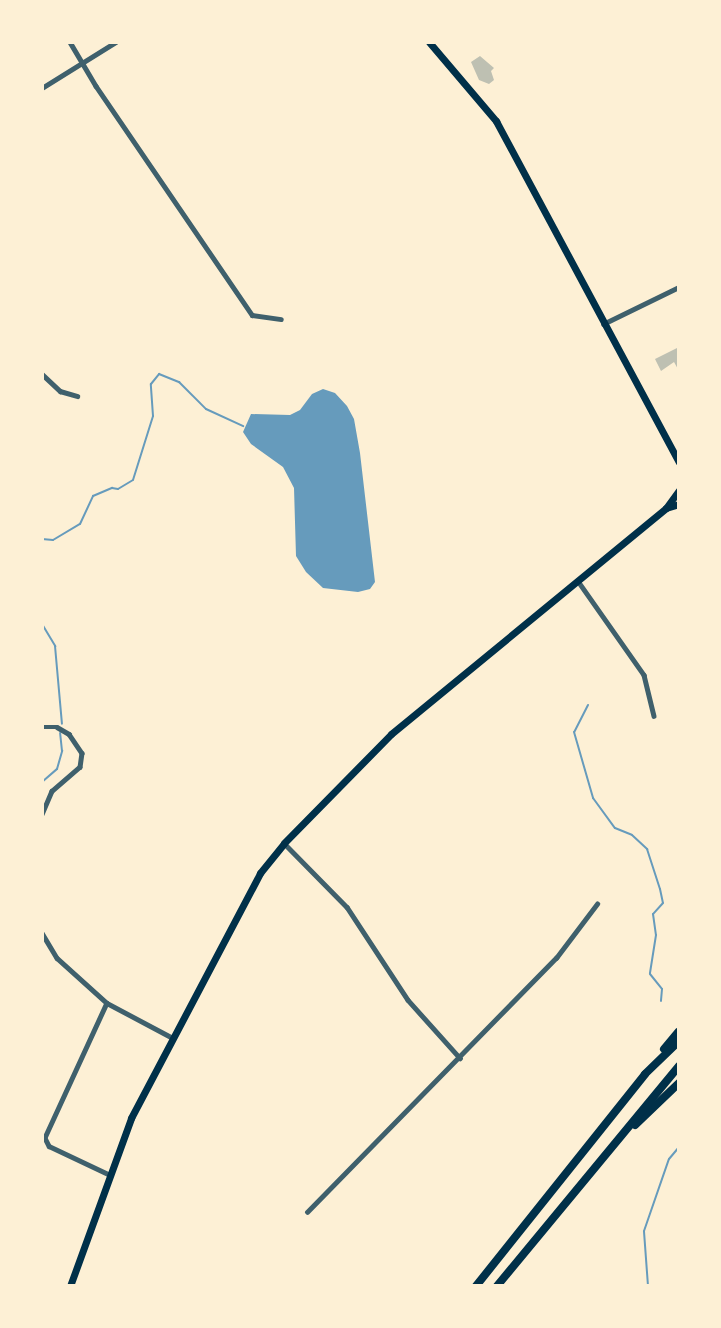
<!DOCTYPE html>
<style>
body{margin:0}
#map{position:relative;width:721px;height:1328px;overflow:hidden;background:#fdf0d5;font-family:"Fira Sans Condensed",sans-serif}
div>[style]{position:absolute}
.water>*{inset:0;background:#669bbc}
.stream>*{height:2px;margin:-1px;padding:0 1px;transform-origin:1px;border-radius:1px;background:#669bbc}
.building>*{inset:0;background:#bec0b2}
.minor>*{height:4.5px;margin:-2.25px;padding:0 2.25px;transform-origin:2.25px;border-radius:2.25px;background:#3f606c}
.secondary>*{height:7px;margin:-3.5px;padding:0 3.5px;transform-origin:3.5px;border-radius:3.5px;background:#003049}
.motorway>*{height:8px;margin:-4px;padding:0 4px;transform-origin:4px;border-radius:4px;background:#003049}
span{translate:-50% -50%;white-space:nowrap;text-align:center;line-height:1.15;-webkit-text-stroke:6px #fdf0d5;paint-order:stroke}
.frame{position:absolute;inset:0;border:44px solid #fdf0d5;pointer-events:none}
</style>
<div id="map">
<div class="water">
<i style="clip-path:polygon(323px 389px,335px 393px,347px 406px,354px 419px,360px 453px,375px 582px,370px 589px,358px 592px,323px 588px,306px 572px,296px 556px,294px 488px,283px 467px,251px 444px,243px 432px,251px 414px,290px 415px,300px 410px,312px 394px)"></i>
</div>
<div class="stream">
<i style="left:42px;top:539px;width:11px;rotate:5deg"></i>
<i style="left:53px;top:540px;width:31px;rotate:-31deg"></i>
<i style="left:80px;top:524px;width:31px;rotate:-65deg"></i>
<i style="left:93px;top:496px;width:21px;rotate:-23deg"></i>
<i style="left:112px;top:488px;width:6px;rotate:9deg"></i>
<i style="left:118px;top:489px;width:17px;rotate:-31deg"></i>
<i style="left:133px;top:480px;width:67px;rotate:-72.6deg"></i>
<i style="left:153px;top:416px;width:32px;rotate:-94deg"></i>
<i style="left:151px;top:384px;width:13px;rotate:-51deg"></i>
<i style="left:159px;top:374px;width:22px;rotate:22deg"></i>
<i style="left:179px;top:382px;width:38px;rotate:45deg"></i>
<i style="left:206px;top:409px;width:41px;rotate:24.7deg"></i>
<i style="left:42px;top:624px;width:26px;rotate:59deg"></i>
<i style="left:55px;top:646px;width:78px;rotate:84.9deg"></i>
<i style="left:588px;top:705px;width:30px;rotate:117deg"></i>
<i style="left:574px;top:732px;width:69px;rotate:73.9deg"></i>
<i style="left:593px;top:798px;width:37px;rotate:54deg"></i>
<i style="left:615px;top:828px;width:18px;rotate:22deg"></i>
<i style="left:632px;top:835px;width:21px;rotate:43deg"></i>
<i style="left:647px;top:849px;width:42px;rotate:72deg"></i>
<i style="left:660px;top:889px;width:14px;rotate:78deg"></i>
<i style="left:663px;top:903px;width:15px;rotate:132deg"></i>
<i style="left:653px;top:914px;width:21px;rotate:82deg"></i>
<i style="left:656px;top:935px;width:39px;rotate:99deg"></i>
<i style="left:650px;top:974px;width:19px;rotate:51deg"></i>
<i style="left:662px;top:989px;width:12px;rotate:95deg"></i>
<i style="left:42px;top:782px;width:20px;rotate:-41deg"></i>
<i style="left:57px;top:769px;width:19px;rotate:-74deg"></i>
<i style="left:62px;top:751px;width:18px;rotate:-96deg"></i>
<i style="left:648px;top:1286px;width:55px;rotate:-94.2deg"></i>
<i style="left:644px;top:1231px;width:76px;rotate:-70.9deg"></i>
<i style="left:669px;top:1159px;width:16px;rotate:-50deg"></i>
</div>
<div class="building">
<i style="clip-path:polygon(480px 56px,494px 68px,491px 71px,494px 80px,489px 84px,479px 80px,471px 62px)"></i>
<i style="clip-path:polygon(679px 347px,679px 371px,674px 362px,661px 371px,655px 359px)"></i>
</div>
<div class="minor">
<i style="left:70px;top:42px;width:51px;rotate:59.4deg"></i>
<i style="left:96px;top:86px;width:277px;rotate:55.7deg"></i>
<i style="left:252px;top:315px;width:29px;rotate:8deg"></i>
<i style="left:42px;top:88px;width:87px;rotate:-31.9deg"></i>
<i style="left:603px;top:324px;width:85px;rotate:-26deg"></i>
<i style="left:42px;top:374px;width:25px;rotate:43deg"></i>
<i style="left:60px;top:391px;width:18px;rotate:16deg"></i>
<i style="left:578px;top:581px;width:115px;rotate:54.9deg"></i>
<i style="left:644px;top:675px;width:42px;rotate:76.3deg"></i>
<i style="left:42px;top:727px;width:15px"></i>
<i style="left:57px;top:727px;width:14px;rotate:30deg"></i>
<i style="left:69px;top:734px;width:23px;rotate:56deg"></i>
<i style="left:82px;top:753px;width:14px;rotate:98deg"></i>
<i style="left:80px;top:767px;width:37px;rotate:139deg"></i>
<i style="left:52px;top:791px;width:25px;rotate:113deg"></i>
<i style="left:284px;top:843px;width:90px;rotate:45.5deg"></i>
<i style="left:347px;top:907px;width:111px;rotate:56.7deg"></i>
<i style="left:408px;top:1000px;width:78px;rotate:48.1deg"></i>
<i style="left:42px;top:933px;width:29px;rotate:59deg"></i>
<i style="left:57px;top:958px;width:67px;rotate:42deg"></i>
<i style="left:107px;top:1003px;width:72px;rotate:28deg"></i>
<i style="left:107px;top:1003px;width:149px;rotate:114.7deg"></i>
<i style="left:45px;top:1138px;width:9px;rotate:63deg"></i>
<i style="left:49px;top:1146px;width:65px;rotate:25.4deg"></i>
<i style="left:307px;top:1212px;width:356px;rotate:-45.6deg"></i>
<i style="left:556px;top:958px;width:68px;rotate:-52.8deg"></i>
</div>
<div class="secondary">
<i style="left:429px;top:42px;width:104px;rotate:49.7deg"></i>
<i style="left:496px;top:121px;width:387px;rotate:61.8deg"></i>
<i style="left:666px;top:508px;width:14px;rotate:-17deg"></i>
<i style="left:70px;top:1286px;width:179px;rotate:-70deg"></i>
<i style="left:131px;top:1118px;width:277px;rotate:-62.2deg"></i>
<i style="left:260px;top:873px;width:38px;rotate:-51deg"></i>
<i style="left:284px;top:843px;width:153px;rotate:-45.5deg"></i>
<i style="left:391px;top:734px;width:356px;rotate:-39.4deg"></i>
<i style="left:666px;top:508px;width:22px;rotate:-54deg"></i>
</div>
<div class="motorway">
<i style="left:664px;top:1049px;width:23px;rotate:-50deg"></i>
<i style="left:635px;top:1125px;width:61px;rotate:-43.7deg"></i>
<i style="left:476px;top:1286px;width:271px;rotate:-51.4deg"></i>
<i style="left:645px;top:1074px;width:47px;rotate:-44.1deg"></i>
<i style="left:497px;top:1286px;width:286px;rotate:-50.4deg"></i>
</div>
<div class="frame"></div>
</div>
